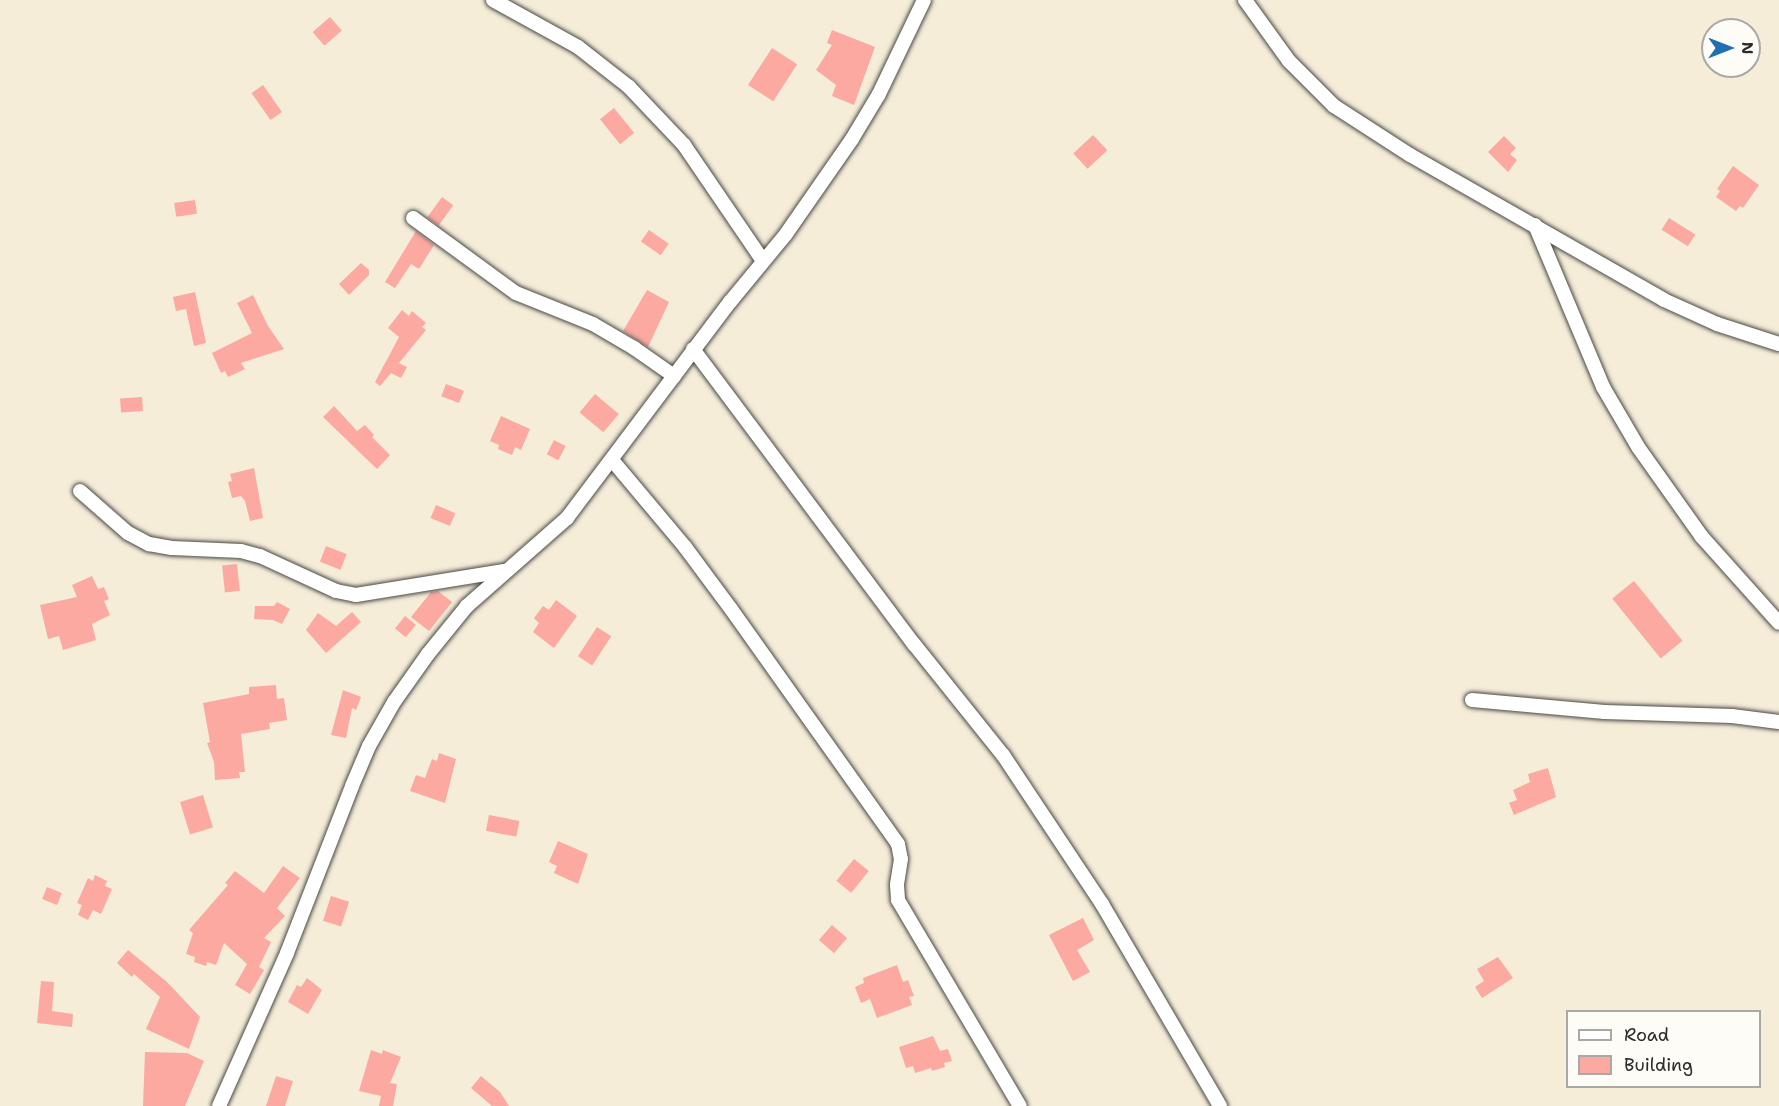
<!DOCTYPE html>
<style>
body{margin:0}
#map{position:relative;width:1779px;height:1106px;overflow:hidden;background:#f5edd8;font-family:"Shantell Sans",sans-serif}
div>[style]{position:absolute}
.building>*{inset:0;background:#fba9a1;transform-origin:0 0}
.roads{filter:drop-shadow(0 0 2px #494845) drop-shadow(0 0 2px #494845)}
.minor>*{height:14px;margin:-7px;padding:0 7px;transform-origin:7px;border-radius:7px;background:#fff}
span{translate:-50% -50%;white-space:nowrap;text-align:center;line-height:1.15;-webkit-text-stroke:4.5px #fdfcf7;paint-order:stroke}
.legend{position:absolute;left:1566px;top:1010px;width:195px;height:78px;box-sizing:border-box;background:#fdfcf7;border:2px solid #a9a8a5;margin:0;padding:8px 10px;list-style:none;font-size:18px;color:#2b2b2b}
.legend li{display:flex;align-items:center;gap:12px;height:30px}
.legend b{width:30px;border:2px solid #a9a8a5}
.north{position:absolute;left:1701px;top:18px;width:60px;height:60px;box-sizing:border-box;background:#fdfcf7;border:2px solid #a9a8a5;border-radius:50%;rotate:90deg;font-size:16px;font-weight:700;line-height:24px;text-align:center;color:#2b2b2b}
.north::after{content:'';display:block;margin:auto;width:21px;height:27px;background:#1f6fb2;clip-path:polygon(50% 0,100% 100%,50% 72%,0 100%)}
</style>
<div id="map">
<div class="building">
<i style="left:330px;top:17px;width:18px;height:23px;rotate:49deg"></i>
<i style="clip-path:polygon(832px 30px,875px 47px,854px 105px,832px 96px,836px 85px,816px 70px,832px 45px,827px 43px)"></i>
<i style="left:772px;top:48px;width:30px;height:44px;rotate:33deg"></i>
<i style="left:263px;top:85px;width:33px;height:14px;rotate:55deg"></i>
<i style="left:614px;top:108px;width:32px;height:18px;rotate:51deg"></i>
<i style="left:1093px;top:135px;width:21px;height:27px;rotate:47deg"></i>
<i style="clip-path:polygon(1504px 136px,1516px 148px,1510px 154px,1517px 160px,1508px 172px,1488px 152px)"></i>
<i style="clip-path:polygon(1733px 166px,1759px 185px,1743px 208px,1740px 206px,1736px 211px,1716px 197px,1720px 191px,1717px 189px)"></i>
<i style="left:442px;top:197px;width:14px;height:25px;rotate:36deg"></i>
<i style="left:195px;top:200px;width:14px;height:21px;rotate:82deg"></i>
<i style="left:1669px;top:218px;width:31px;height:14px;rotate:32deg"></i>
<i style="left:649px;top:230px;width:24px;height:14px;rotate:35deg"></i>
<i style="clip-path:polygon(416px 231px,434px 245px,419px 269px,411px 264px,395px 288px,385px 282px)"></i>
<i style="clip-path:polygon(361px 263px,369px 270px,369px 275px,349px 295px,339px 284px)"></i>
<i style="clip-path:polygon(647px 290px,669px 302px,648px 347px,623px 331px)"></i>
<i style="clip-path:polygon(195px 292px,206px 343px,194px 346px,186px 309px,176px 311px,173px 297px)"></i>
<i style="clip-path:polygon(253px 295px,268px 326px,284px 349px,241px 363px,245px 369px,228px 377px,225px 371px,221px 373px,212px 353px,252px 333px,237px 303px)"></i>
<i style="clip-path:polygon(402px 310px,409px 316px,412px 311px,426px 323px,422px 327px,426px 330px,399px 363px,407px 367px,401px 378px,391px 373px,380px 386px,375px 382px,399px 337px,388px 328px)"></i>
<i style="left:446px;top:384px;width:19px;height:13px;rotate:21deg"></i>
<i style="left:595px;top:394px;width:31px;height:24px;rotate:40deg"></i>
<i style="left:142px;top:397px;width:14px;height:22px;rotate:86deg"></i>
<i style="clip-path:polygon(334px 406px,357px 431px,365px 425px,374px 435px,372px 437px,390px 455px,377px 469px,323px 417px)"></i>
<i style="clip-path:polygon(501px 416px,530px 429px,521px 450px,515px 447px,512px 455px,498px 449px,499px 445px,490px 441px)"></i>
<i style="left:554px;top:440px;width:13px;height:16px;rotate:27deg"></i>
<i style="clip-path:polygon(254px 468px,263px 518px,250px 521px,245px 501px,241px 496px,232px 498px,228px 482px,232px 481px,230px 474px)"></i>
<i style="left:436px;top:505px;width:21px;height:14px;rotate:23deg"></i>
<i style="left:326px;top:546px;width:22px;height:17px;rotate:21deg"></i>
<i style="left:237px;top:564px;width:27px;height:15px;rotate:84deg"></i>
<i style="clip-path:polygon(92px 576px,98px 589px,104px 587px,109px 599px,104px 601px,110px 615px,92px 624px,96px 640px,63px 650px,59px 636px,48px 639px,40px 605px,77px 597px,72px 585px)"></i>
<i style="left:1634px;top:581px;width:77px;height:28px;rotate:51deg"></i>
<i style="clip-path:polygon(438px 591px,452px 602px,429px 631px,411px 617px,431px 592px)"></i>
<i style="clip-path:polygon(556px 600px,577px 616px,554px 648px,533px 632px,539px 623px,534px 618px,543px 606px,549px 610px)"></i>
<i style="clip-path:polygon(277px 602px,290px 609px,282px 624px,273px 620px,254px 619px,255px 606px,274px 606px)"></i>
<i style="clip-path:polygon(352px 612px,361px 622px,326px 653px,306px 630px,318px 613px,336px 626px)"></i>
<i style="left:405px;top:616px;width:14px;height:16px;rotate:39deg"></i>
<i style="left:597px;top:627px;width:17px;height:35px;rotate:33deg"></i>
<i style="clip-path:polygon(276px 685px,277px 699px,284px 698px,287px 720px,269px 723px,270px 729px,241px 734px,245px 772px,239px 772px,240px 778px,215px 780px,214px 762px,207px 743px,210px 742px,203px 703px,249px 694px,249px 687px)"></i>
<i style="clip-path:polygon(343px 690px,361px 697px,356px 710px,352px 708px,346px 738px,331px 735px)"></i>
<i style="clip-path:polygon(439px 753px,456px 759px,445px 803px,410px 791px,416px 775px,425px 778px,432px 759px,437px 761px)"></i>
<i style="clip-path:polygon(1548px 768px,1556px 797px,1514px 815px,1509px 803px,1517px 800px,1513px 790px,1530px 782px,1528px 774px)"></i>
<i style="left:203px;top:795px;width:34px;height:24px;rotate:73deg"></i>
<i style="left:489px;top:815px;width:31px;height:16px;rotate:11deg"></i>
<i style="clip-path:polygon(558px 841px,588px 854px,578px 884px,554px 873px,557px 866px,549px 862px)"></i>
<i style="left:854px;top:859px;width:19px;height:28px;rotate:39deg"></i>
<i style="clip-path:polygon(283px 866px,300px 878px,277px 908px,285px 916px,264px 938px,271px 942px,259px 967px,264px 970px,250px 994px,235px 985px,247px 964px,224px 943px,216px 965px,207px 962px,206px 966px,194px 962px,195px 957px,186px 954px,193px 933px,189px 930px,228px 885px,225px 883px,235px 871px,264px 893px)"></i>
<i style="clip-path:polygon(95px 875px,107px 881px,105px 886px,112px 889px,101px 914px,93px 910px,88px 920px,78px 915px,82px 905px,77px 903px,88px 878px,93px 881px)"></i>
<i style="left:47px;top:887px;width:16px;height:13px;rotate:22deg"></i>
<i style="left:331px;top:896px;width:19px;height:26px;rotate:18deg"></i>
<i style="clip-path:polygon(1083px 918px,1094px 940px,1077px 950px,1090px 972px,1073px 981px,1049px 935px)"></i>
<i style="left:832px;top:925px;width:20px;height:20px;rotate:41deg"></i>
<i style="clip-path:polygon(128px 950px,167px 982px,200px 1017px,189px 1049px,146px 1029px,160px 997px,134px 974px,132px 977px,117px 963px)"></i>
<i style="clip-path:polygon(1498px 957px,1513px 978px,1482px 998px,1475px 987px,1484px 981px,1477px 969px)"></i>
<i style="clip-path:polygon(897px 965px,903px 982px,908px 980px,914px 996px,909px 997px,912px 1005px,877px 1018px,870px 999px,861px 1003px,855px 987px,864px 983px,863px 978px)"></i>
<i style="clip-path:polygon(307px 978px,322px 990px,308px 1014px,288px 1002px,297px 985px,301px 987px)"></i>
<i style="clip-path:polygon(41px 981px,54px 982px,52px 1011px,73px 1014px,72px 1027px,37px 1023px)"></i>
<i style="clip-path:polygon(933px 1036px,940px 1051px,948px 1049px,952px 1061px,944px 1063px,945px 1067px,932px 1071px,931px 1068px,915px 1073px,913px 1066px,906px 1068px,899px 1047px)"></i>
<i style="clip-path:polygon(371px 1050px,382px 1054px,383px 1050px,401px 1057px,390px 1083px,397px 1084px,393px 1106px,379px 1106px,381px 1096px,359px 1091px)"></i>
<i style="clip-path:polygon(145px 1052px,187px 1053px,204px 1061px,185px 1106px,143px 1106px)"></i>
<i style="clip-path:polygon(276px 1076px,293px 1081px,285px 1106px,266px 1106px)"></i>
<i style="clip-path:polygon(481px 1076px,500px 1092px,509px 1106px,492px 1106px,471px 1088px)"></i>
</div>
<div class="roads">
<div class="minor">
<i style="left:493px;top:0;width:97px;rotate:28.9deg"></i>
<i style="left:578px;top:47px;width:65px;rotate:38.1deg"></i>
<i style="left:629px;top:87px;width:80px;rotate:46.5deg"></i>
<i style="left:684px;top:145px;width:140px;rotate:55.7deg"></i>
<i style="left:1245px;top:0;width:75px;rotate:54.2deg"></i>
<i style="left:1289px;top:61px;width:64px;rotate:45deg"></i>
<i style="left:1334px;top:106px;width:90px;rotate:32.8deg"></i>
<i style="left:1410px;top:155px;width:292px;rotate:29.7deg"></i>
<i style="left:1664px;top:300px;width:58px;rotate:24.4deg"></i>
<i style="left:1717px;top:324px;width:65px;rotate:17.9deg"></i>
<i style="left:413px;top:218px;width:127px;rotate:36.1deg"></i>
<i style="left:516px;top:293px;width:83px;rotate:21.9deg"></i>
<i style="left:593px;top:324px;width:48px;rotate:30.3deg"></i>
<i style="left:634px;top:348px;width:49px;rotate:35deg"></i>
<i style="left:1535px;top:225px;width:176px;rotate:67.2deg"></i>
<i style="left:1603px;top:387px;width:69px;rotate:59.7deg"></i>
<i style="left:1638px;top:447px;width:110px;rotate:54.6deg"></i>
<i style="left:1702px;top:537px;width:115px;rotate:48.2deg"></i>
<i style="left:693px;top:349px;width:369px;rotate:53.2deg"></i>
<i style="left:914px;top:644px;width:142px;rotate:51.3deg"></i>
<i style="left:1003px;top:755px;width:179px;rotate:56.4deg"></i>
<i style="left:1102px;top:904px;width:234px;rotate:59.7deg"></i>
<i style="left:612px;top:460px;width:114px;rotate:50deg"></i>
<i style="left:685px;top:547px;width:77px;rotate:53.4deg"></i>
<i style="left:731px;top:609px;width:288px;rotate:54.6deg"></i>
<i style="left:898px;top:844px;width:15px;rotate:79deg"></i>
<i style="left:901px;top:859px;width:26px;rotate:99deg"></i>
<i style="left:897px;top:885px;width:15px;rotate:86deg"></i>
<i style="left:898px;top:900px;width:239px;rotate:59.4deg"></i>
<i style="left:80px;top:491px;width:64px;rotate:41.2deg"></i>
<i style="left:128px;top:533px;width:24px;rotate:28deg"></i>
<i style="left:149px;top:544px;width:23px;rotate:10deg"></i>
<i style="left:172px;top:548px;width:69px;rotate:2.5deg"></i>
<i style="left:241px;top:551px;width:20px;rotate:15deg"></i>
<i style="left:260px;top:556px;width:84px;rotate:24.7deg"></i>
<i style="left:336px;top:591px;width:20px;rotate:11deg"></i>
<i style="left:356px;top:595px;width:150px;rotate:-9.2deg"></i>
<i style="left:1472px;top:700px;width:133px;rotate:5.2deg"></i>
<i style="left:1604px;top:712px;width:128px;rotate:1.8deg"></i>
<i style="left:1732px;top:716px;width:47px;rotate:7.3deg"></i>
<i style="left:219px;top:1106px;width:167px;rotate:-66deg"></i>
<i style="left:287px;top:953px;width:179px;rotate:-68.7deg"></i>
<i style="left:352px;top:786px;width:43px;rotate:-67deg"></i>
<i style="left:369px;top:746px;width:51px;rotate:-60.4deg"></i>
<i style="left:394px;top:702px;width:59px;rotate:-54.7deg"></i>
<i style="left:428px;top:654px;width:62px;rotate:-50.9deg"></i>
<i style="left:467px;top:606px;width:133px;rotate:-41.3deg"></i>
<i style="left:567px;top:518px;width:271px;rotate:-53deg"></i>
<i style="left:730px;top:302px;width:88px;rotate:-50.5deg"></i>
<i style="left:786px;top:234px;width:116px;rotate:-55.2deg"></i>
<i style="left:852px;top:139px;width:52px;rotate:-59deg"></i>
<i style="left:879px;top:94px;width:104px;rotate:-64.4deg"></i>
</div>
</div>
<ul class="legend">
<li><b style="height:8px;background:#fff"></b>Road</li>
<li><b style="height:16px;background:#fba9a1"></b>Building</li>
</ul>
<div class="north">N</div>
</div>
